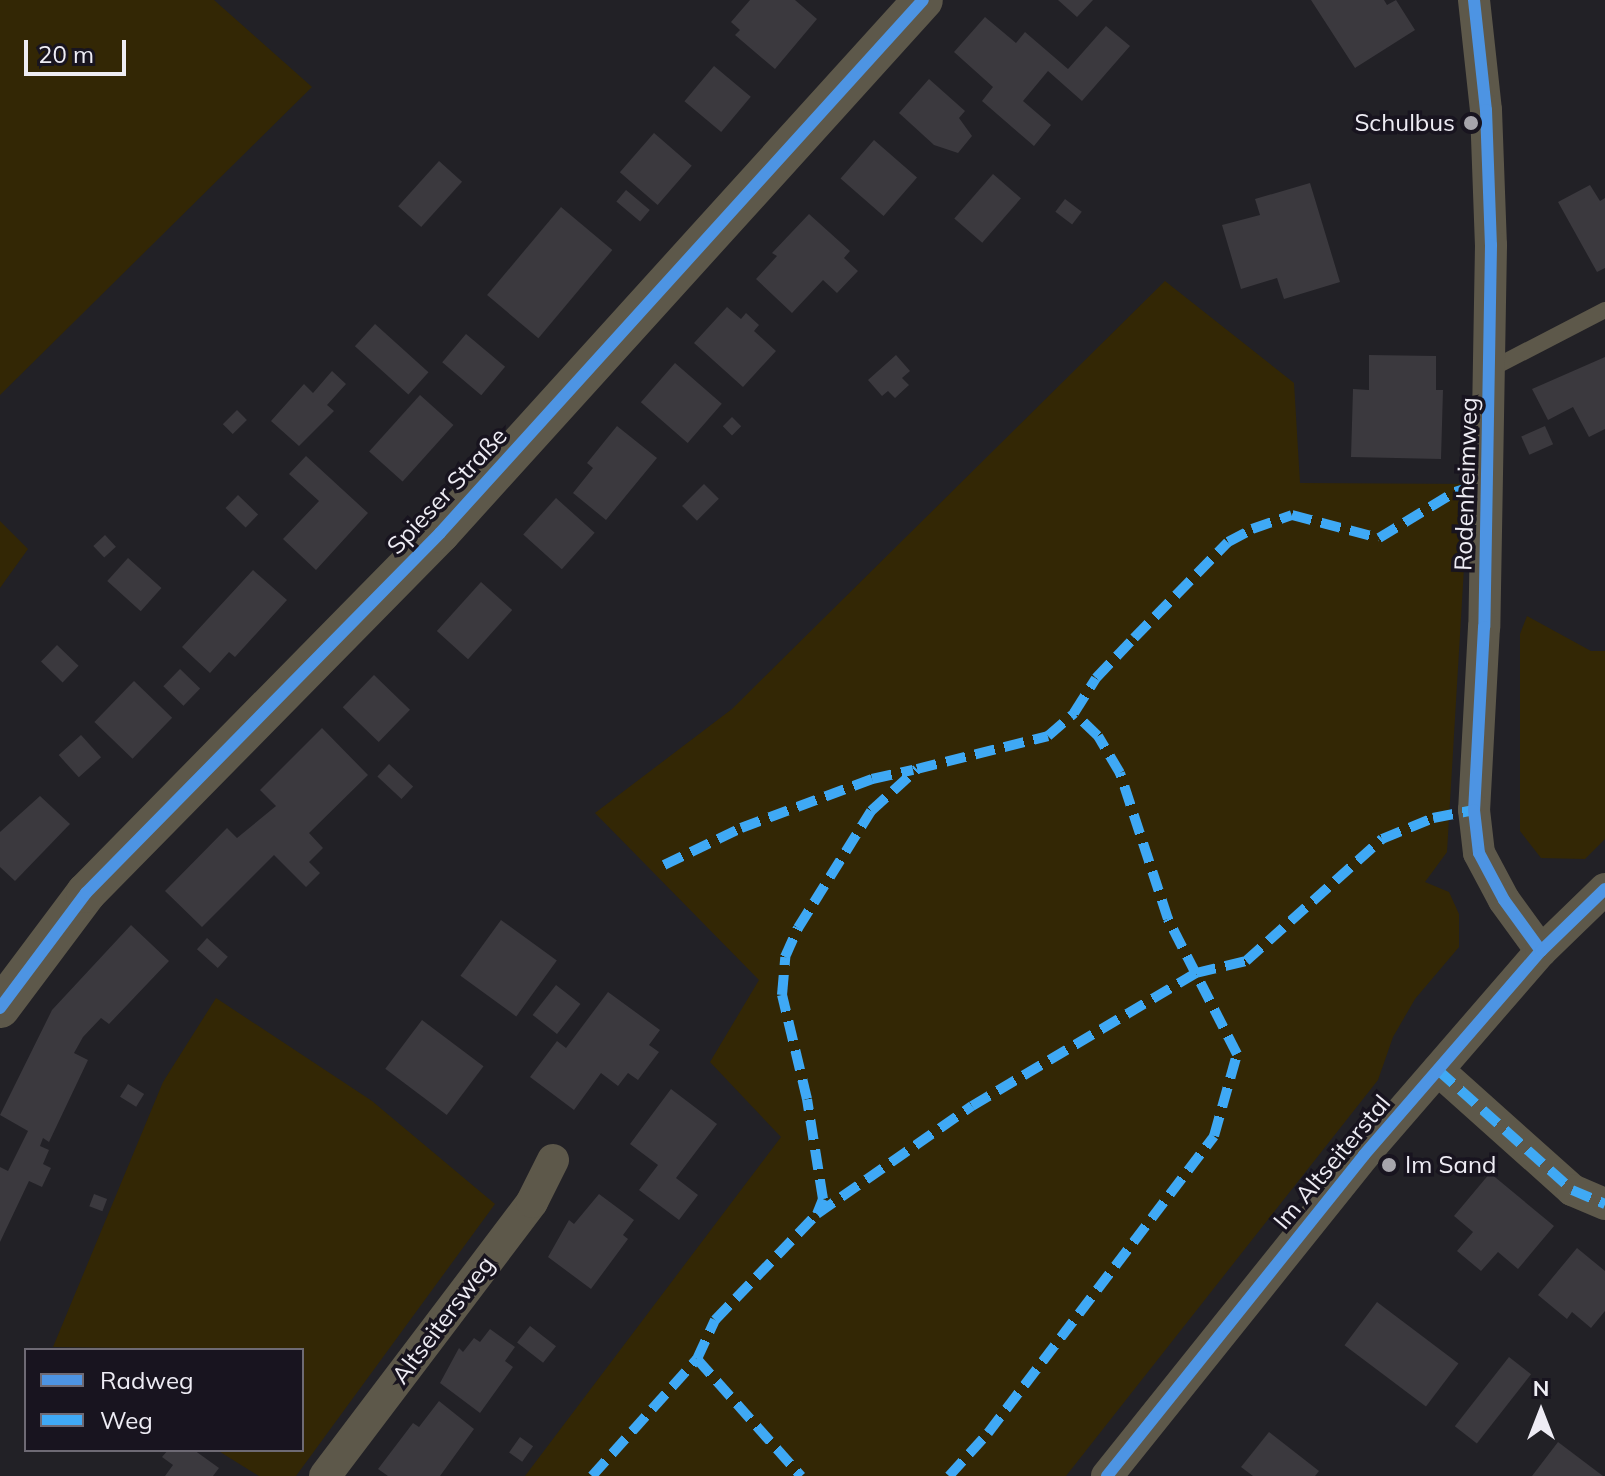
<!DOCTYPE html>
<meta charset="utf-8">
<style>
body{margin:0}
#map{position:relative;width:1605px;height:1476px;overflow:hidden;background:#222126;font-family:Mulish,sans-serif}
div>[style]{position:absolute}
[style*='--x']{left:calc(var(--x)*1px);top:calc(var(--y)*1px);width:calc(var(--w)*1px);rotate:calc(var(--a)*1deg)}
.green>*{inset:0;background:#332705}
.building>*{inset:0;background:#3b393e;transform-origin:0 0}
.service>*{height:16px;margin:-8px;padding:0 8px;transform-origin:8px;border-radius:8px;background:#5d584a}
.minor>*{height:32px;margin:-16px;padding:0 16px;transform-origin:16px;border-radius:16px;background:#5d584a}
.tertiary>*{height:40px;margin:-20px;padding:0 20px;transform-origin:20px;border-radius:20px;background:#5d584a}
.quiet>*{height:10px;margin-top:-5px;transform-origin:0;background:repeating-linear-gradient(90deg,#3fa9f5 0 20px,transparent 0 30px)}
.cycleway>*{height:12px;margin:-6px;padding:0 6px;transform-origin:6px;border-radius:6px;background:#4d94e3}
.dots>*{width:22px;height:22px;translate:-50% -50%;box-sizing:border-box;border:4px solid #18141f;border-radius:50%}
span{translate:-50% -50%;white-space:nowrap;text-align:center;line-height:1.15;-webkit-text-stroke:7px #18141f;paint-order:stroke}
.poi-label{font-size:24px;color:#eeecf4}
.right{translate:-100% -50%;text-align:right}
.left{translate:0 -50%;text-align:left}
.street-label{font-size:24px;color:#eeecf4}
.legend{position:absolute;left:24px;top:1348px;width:280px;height:104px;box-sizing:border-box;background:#18141f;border:2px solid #6e6a74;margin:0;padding:10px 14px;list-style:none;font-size:24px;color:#eeecf4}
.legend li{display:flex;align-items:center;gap:16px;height:40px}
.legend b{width:40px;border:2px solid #6e6a74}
.north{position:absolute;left:1501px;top:1372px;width:80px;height:80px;-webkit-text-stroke:6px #18141f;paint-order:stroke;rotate:0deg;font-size:22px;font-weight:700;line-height:32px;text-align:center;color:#eeecf4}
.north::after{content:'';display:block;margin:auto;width:28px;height:36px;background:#eeecf4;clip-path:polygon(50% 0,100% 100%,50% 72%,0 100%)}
.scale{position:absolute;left:24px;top:40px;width:102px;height:36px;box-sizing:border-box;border:4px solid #eeecf4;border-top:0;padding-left:10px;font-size:24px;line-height:28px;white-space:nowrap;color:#eeecf4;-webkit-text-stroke:6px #18141f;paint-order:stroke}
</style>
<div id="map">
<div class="green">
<div style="clip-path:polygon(0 0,214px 0,312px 87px,0 395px)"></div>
<div style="clip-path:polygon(1165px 281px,1294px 383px,1300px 483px,1469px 484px,1447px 852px,1425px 882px,1449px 892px,1459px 914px,1459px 947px,1415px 999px,1393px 1037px,1378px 1080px,1066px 1476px,525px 1476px,781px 1137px,710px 1062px,759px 980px,595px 813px,732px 709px)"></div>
<div style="clip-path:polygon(0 521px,28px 549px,0 588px)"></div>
<div style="clip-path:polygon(1527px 616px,1591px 651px,1605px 651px,1605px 839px,1585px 859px,1541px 858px,1520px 831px,1520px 634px)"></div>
<div style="clip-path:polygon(216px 998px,372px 1101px,495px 1204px,296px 1476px,259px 1476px,217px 1450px,302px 1450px,302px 1350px,53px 1347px,163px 1082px)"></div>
</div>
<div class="building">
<div style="clip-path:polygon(750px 0,795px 0,817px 19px,775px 69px,735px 35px,740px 30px,731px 22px)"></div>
<div style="clip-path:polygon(1058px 0,1093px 0,1077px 17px)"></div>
<div style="clip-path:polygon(1311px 0,1384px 0,1387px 5px,1396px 0,1415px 30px,1355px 68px)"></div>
<div style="clip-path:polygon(985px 17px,1016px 43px,1025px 32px,1068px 69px,1106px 26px,1130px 46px,1082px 101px,1048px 71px,1023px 101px,1051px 125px,1034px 146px,982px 101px,993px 87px,954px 52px)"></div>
<div style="left:714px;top:66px;width:48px;height:46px;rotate:40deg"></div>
<div style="clip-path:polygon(929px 79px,965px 111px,959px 118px,972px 136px,958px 153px,934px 145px,899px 113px)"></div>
<div style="left:654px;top:133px;width:50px;height:52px;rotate:41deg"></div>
<div style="left:874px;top:140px;width:57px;height:51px;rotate:41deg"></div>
<div style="left:439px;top:161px;width:31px;height:61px;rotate:42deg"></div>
<div style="left:993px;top:174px;width:37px;height:59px;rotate:41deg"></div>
<div style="clip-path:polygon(1310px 183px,1340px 282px,1284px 299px,1277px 278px,1241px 289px,1222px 225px,1260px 215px,1255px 199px)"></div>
<div style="clip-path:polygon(1590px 185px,1600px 201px,1605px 198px,1605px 268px,1597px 272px,1558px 202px)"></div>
<div style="left:626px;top:190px;width:31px;height:15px;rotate:40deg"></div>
<div style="left:1065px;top:199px;width:21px;height:16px;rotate:37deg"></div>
<div style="left:561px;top:207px;width:67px;height:115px;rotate:40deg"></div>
<div style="clip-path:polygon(809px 214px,850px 251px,844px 258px,858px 271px,837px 293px,823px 280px,792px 313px,756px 279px,777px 256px,772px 253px)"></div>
<div style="clip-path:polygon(727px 307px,741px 319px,746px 313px,759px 325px,754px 331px,776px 351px,743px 387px,694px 343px)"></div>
<div style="left:375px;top:324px;width:72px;height:30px;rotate:42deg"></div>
<div style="left:466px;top:334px;width:51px;height:37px;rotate:40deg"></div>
<div style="clip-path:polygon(896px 355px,910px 371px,902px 378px,909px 385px,895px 398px,888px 391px,882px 396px,868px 380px)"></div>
<div style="clip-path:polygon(1369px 355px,1436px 356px,1436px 390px,1443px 390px,1441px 459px,1351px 457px,1353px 389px,1369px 390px)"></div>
<div style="clip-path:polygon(1605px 357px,1605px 429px,1589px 437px,1573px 407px,1548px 420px,1532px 389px)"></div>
<div style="left:675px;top:363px;width:62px;height:52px;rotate:41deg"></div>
<div style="clip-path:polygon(332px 371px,346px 384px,327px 405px,334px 411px,299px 446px,271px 421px,304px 384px,313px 393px)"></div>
<div style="left:420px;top:395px;width:45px;height:76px;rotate:42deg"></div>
<div style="left:237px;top:410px;width:14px;height:20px;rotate:45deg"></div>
<div style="left:732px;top:417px;width:13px;height:13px;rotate:45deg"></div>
<div style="clip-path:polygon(617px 426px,657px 458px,606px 520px,573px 493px,593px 468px,587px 463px)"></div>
<div style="left:1545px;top:426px;width:20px;height:26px;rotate:66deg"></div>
<div style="clip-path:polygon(306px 456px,368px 513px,316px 570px,283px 539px,319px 501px,289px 474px)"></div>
<div style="left:704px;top:484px;width:21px;height:31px;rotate:45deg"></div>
<div style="left:238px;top:495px;width:28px;height:18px;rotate:44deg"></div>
<div style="left:556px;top:498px;width:52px;height:49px;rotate:42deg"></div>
<div style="left:105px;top:535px;width:16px;height:16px;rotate:47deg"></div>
<div style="left:128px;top:558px;width:45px;height:31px;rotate:42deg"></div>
<div style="clip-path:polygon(253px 570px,287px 600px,235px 657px,229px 652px,210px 673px,182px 647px)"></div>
<div style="left:481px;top:582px;width:42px;height:66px;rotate:42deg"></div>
<div style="left:57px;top:645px;width:30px;height:23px;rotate:44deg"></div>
<div style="left:180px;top:669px;width:28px;height:24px;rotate:44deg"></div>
<div style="left:374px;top:675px;width:50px;height:45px;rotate:44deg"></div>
<div style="left:134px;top:681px;width:53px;height:57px;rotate:44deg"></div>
<div style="clip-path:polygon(322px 728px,368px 775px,309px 833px,323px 848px,309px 862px,320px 873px,306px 887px,274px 855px,202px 927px,165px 891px,227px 828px,237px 838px,276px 806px,260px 790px)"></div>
<div style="left:81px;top:735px;width:30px;height:30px;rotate:48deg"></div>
<div style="left:389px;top:764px;width:33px;height:17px;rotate:43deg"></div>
<div style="clip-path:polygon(40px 796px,70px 824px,15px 881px,0 867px,0 832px)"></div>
<div style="left:501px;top:920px;width:69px;height:69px;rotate:36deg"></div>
<div style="clip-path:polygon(131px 925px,169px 961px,109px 1024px,101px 1018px,83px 1037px,74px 1053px,88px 1060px,49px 1142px,43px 1138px,40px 1146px,49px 1150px,43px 1164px,51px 1168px,42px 1187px,29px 1181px,0 1242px,0 1167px,8px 1171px,28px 1131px,0 1115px,52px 1010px)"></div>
<div style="left:207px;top:938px;width:28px;height:15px;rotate:42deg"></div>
<div style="left:556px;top:985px;width:31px;height:38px;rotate:38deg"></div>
<div style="clip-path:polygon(608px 992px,660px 1030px,649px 1045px,659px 1052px,638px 1080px,628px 1073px,618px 1086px,601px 1073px,574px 1110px,530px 1077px,557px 1041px,566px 1048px)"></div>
<div style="left:422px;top:1020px;width:77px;height:61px;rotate:37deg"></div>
<div style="left:128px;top:1084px;width:19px;height:15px;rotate:32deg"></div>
<div style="clip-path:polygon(671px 1089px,717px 1124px,676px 1178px,698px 1195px,679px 1220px,639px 1190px,658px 1165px,630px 1144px)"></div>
<div style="clip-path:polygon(1490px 1173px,1554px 1226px,1518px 1269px,1498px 1252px,1481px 1271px,1457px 1251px,1473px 1232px,1454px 1216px)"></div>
<div style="left:94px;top:1194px;width:14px;height:13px;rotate:21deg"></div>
<div style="clip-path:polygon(599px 1194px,634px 1220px,623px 1235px,628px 1239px,591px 1289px,548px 1257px,569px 1220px,574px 1224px)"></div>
<div style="clip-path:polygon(1577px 1248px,1605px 1271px,1605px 1311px,1591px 1328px,1572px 1312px,1567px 1319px,1538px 1295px)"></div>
<div style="left:1377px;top:1302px;width:102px;height:54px;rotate:37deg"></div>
<div style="left:530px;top:1326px;width:33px;height:21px;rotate:38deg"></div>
<div style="clip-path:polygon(490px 1329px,515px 1347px,505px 1361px,513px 1367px,480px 1413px,440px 1383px,459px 1348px,463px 1352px,474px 1338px,480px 1342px)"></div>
<div style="left:1509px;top:1357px;width:28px;height:88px;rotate:38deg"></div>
<div style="clip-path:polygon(439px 1401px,474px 1429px,440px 1476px,388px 1476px,378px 1469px,413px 1423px,419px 1427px)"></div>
<div style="clip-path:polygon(1269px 1432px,1319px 1471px,1315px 1476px,1253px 1476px,1241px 1467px)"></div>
<div style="left:520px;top:1437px;width:16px;height:19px;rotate:35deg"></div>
<div style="clip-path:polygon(1558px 1442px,1603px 1476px,1532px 1476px)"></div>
<div style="clip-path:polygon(168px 1450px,194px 1450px,219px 1468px,213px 1476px,165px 1476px,173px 1465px,162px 1457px)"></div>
</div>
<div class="service">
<div style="--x:1491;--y:369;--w:128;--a:-27.4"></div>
</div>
<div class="minor">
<div style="--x:1474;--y:0;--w:111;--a:83.8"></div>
<div style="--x:1486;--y:110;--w:135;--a:87.9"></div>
<div style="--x:1491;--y:245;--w:382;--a:91"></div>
<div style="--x:1484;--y:627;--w:183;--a:93.1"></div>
<div style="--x:1474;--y:810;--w:43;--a:83.4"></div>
<div style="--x:1479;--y:853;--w:53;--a:62"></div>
<div style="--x:1504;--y:900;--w:63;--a:54"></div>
<div style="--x:1438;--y:1070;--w:180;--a:41.8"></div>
<div style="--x:1572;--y:1190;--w:36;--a:23"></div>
<div style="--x:325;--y:1476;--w:343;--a:-52.9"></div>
<div style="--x:532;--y:1202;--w:47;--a:-63.4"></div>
<div style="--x:1107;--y:1476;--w:411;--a:-51.3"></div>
<div style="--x:1364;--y:1155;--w:270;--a:-49.1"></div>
<div style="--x:1541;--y:951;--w:89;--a:-44.1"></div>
</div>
<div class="tertiary">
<div style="--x:0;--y:1008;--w:144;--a:-53.2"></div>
<div style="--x:86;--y:893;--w:505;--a:-45.48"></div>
<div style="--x:440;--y:533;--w:719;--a:-47.82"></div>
</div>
<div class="quiet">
<div style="--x:664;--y:865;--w:85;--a:-25.7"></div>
<div style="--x:741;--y:828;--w:140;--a:-20.5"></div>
<div style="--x:872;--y:779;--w:42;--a:-12.4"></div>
<div style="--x:1438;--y:1070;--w:180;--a:41.8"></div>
<div style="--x:1572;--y:1190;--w:36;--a:23"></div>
<div style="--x:817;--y:1214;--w:16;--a:-68"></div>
<div style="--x:823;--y:1199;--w:101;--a:-99.1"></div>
<div style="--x:807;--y:1099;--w:107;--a:-103.5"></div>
<div style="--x:782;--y:995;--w:38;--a:-85"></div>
<div style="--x:785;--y:957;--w:32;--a:-66"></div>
<div style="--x:798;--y:928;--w:138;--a:-58"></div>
<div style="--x:871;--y:811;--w:62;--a:-42.4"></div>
<div style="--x:917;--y:769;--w:135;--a:-14.1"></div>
<div style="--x:1048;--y:736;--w:35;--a:-41"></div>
<div style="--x:1074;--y:713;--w:41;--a:-57.8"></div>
<div style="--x:1096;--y:678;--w:55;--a:-46.5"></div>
<div style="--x:1134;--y:638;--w:134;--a:-45.6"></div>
<div style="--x:1228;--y:542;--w:27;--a:-28"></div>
<div style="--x:1252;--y:529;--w:42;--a:-19.3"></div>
<div style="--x:1292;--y:515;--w:90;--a:14.8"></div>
<div style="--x:1379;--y:538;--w:89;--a:-31.2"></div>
<div style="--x:1455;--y:492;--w:35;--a:-18"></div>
<div style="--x:697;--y:1359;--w:157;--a:48.4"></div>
<div style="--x:592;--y:1476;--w:157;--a:-48.1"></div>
<div style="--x:697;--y:1359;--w:43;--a:-65.2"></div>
<div style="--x:715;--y:1320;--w:147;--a:-46.1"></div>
<div style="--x:817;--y:1214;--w:189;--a:-34.9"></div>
<div style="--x:972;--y:1106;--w:261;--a:-30.7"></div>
<div style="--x:1196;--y:973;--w:51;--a:-13.5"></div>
<div style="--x:1246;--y:961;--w:183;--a:-41.9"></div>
<div style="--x:1382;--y:839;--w:55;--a:-22.4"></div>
<div style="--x:1433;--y:818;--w:42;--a:-11"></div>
<div style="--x:949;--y:1476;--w:58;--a:-47.8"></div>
<div style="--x:988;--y:1433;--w:373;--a:-52.7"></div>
<div style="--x:1214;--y:1136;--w:85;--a:-74.3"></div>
<div style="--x:1237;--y:1054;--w:152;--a:-117.1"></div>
<div style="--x:1168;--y:919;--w:154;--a:-108.2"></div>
<div style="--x:1120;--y:773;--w:43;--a:-120.7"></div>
<div style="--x:1098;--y:736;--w:33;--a:-136"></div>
</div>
<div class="cycleway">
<div style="--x:1474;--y:0;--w:111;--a:83.8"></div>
<div style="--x:1486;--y:110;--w:135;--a:87.9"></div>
<div style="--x:1491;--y:245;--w:382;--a:91"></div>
<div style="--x:1484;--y:627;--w:183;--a:93.1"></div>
<div style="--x:1474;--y:810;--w:43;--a:83.4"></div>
<div style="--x:1479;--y:853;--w:53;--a:62"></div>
<div style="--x:1504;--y:900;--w:63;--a:54"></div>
<div style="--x:0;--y:1008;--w:144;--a:-53.2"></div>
<div style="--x:86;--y:893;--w:505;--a:-45.48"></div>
<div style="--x:440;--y:533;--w:719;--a:-47.82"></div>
<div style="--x:1107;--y:1476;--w:411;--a:-51.3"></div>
<div style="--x:1364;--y:1155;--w:270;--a:-49.1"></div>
<div style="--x:1541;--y:951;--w:89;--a:-44.1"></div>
</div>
<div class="dots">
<div style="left:1471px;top:123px;background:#a7a5ac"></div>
<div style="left:1389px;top:1165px;background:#a7a5ac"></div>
</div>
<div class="poi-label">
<span class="right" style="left:1455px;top:123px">Schulbus</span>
<span class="left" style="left:1405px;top:1165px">Im Sand</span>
</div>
<div class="street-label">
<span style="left:1466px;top:484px;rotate:-88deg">Rodenheimweg</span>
<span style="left:447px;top:491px;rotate:-47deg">Spieser Straße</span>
<span style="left:1332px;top:1162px;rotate:-50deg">Im Altseiterstal</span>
<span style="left:443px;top:1320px;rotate:-53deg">Altseitersweg</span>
</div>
<ul class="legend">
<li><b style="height:10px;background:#4d94e3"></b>Radweg</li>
<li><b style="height:10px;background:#3fa9f5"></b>Weg</li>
</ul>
<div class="north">N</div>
<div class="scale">20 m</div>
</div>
